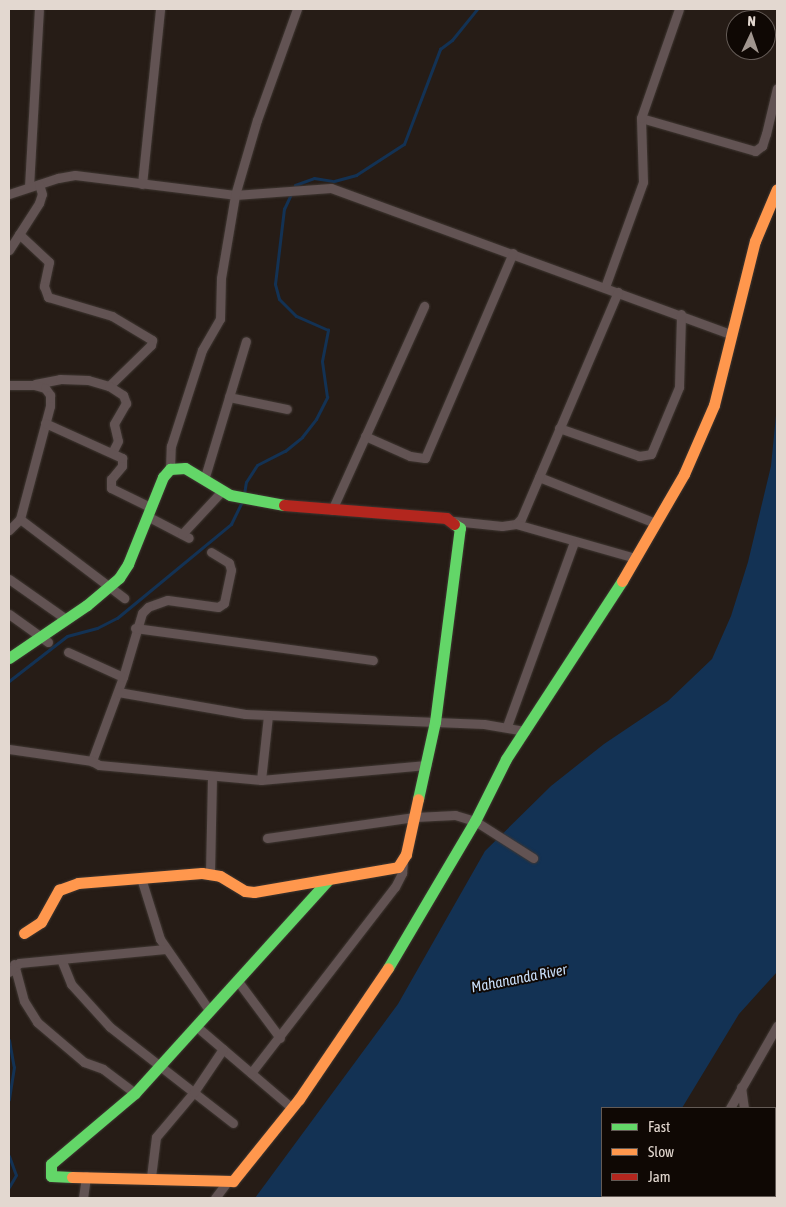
<!DOCTYPE html>
<style>
body{margin:0}
#map{position:relative;width:786px;height:1207px;overflow:hidden;background:#261c16;font-family:"Asap Condensed",sans-serif}
div>[style]{position:absolute}
[style*='--x']{left:calc(var(--x)*1px);top:calc(var(--y)*1px);width:calc(var(--w)*1px);rotate:calc(var(--a)*1deg)}
.water>*{inset:0;background:#133254}
.stream>*{height:3px;margin:-1.5px;padding:0 1.5px;transform-origin:1.5px;border-radius:1.5px;background:#133254}
.roads{filter:drop-shadow(0 0 1px #3f3732) drop-shadow(0 0 1px #3f3732)}
.street>*{height:9px;margin:-4.5px;padding:0 4.5px;transform-origin:4.5px;border-radius:4.5px;background:#625353}
.fast>*{height:11px;margin:-5.5px;padding:0 5.5px;transform-origin:5.5px;border-radius:5.5px;background:#63d668}
.slow>*{height:11px;margin:-5.5px;padding:0 5.5px;transform-origin:5.5px;border-radius:5.5px;background:#ff974d}
.jam>*{height:11px;margin:-5.5px;padding:0 5.5px;transform-origin:5.5px;border-radius:5.5px;background:#b3261e}
span{translate:-50% -50%;white-space:nowrap;text-align:center;line-height:1.15;-webkit-text-stroke:4px #0f0804;paint-order:stroke}
.water-label{font-size:15px;color:#c7ddf8;font-style:italic}
.frame{position:absolute;inset:0;border:10px solid #e3d8d0;pointer-events:none}
.legend{position:absolute;left:601px;top:1107px;width:175px;height:90px;box-sizing:border-box;background:#0f0804;border:1px solid #645b56;margin:0;padding:6px 9px;list-style:none;font-size:15px;color:#e3d8d0}
.legend li{display:flex;align-items:center;gap:10px;height:25px}
.legend b{width:25px;border:1px solid #645b56}
.north{position:absolute;left:726px;top:10px;width:50px;height:50px;box-sizing:border-box;background:#0f0804;border:1px solid #645b56;border-radius:50%;rotate:3deg;font-size:14px;font-weight:700;line-height:20px;text-align:center;color:#e3d8d0}
.north::after{content:'';display:block;margin:auto;width:18px;height:22px;background:#a1968f;clip-path:polygon(50% 0,100% 100%,50% 72%,0 100%)}
</style>
<div id="map">
<div class="water">
<div style="clip-path:polygon(777px 405px,777px 972px,739px 1014px,682px 1108px,602px 1108px,602px 1196px,643px 1196px,641px 1198px,255px 1198px,398px 1004px,485px 851px,551px 786px,604px 744px,668px 701px,712px 659px,731px 616px,748px 562px,771px 466px)"></div>
</div>
<div class="stream">
<div style="--x:244;--y:494;--w:12;--a:-81"></div>
<div style="--x:246;--y:482;--w:20;--a:-57"></div>
<div style="--x:257;--y:465;--w:31;--a:-27"></div>
<div style="--x:285;--y:451;--w:22;--a:-39"></div>
<div style="--x:302;--y:437;--w:23;--a:-52"></div>
<div style="--x:316;--y:419;--w:25;--a:-63"></div>
<div style="--x:327;--y:397;--w:36;--a:-98"></div>
<div style="--x:322;--y:361;--w:32;--a:-79"></div>
<div style="--x:328;--y:330;--w:35;--a:-156"></div>
<div style="--x:296;--y:316;--w:24;--a:-135"></div>
<div style="--x:279;--y:299;--w:16;--a:-105"></div>
<div style="--x:275;--y:284;--w:76;--a:-83.2"></div>
<div style="--x:284;--y:209;--w:26;--a:-65"></div>
<div style="--x:295;--y:185;--w:20;--a:-20"></div>
<div style="--x:314;--y:178;--w:20;--a:9"></div>
<div style="--x:334;--y:181;--w:23;--a:-15"></div>
<div style="--x:356;--y:175;--w:57;--a:-32.9"></div>
<div style="--x:404;--y:144;--w:102;--a:-69.2"></div>
<div style="--x:440;--y:49;--w:15;--a:-37"></div>
<div style="--x:452;--y:40;--w:40;--a:-51"></div>
<div style="--x:9;--y:681;--w:73;--a:-37.8"></div>
<div style="--x:67;--y:636;--w:31;--a:-15"></div>
<div style="--x:97;--y:628;--w:22;--a:-27"></div>
<div style="--x:117;--y:618;--w:148;--a:-39.5"></div>
<div style="--x:231;--y:524;--w:25;--a:-64"></div>
<div style="--x:9;--y:1040;--w:27;--a:80"></div>
<div style="--x:14;--y:1067;--w:33;--a:99"></div>
<div style="--x:9;--y:1156;--w:20;--a:70"></div>
<div style="--x:16;--y:1175;--w:14;--a:120"></div>
</div>
<div class="roads">
<div class="street">
<div style="--x:641;--y:118;--w:119;--a:16.1"></div>
<div style="--x:755;--y:151;--w:9;--a:-36"></div>
<div style="--x:762;--y:146;--w:13;--a:-72"></div>
<div style="--x:766;--y:134;--w:47;--a:-76.6"></div>
<div style="--x:142;--y:184;--w:176;--a:-84.1"></div>
<div style="--x:29;--y:187;--w:177;--a:-86.8"></div>
<div style="--x:9;--y:194;--w:52;--a:-18.1"></div>
<div style="--x:58;--y:178;--w:17;--a:-10"></div>
<div style="--x:75;--y:175;--w:161;--a:7.1"></div>
<div style="--x:235;--y:195;--w:96;--a:-4.2"></div>
<div style="--x:331;--y:188;--w:425;--a:20.1"></div>
<div style="--x:19;--y:234;--w:41;--a:43"></div>
<div style="--x:49;--y:262;--w:25;--a:102"></div>
<div style="--x:44;--y:286;--w:12;--a:70"></div>
<div style="--x:48;--y:297;--w:67;--a:16.5"></div>
<div style="--x:112;--y:316;--w:47;--a:31"></div>
<div style="--x:152;--y:340;--w:5;--a:101"></div>
<div style="--x:151;--y:345;--w:59;--a:135.7"></div>
<div style="--x:9;--y:250;--w:56;--a:-57.4"></div>
<div style="--x:39;--y:203;--w:9;--a:-72"></div>
<div style="--x:42;--y:194;--w:10;--a:-107"></div>
<div style="--x:605;--y:287;--w:112;--a:-70.1"></div>
<div style="--x:643;--y:182;--w:64;--a:-91.8"></div>
<div style="--x:641;--y:118;--w:115;--a:-70.8"></div>
<div style="--x:35;--y:384;--w:25;--a:-11"></div>
<div style="--x:60;--y:379;--w:28;--a:2"></div>
<div style="--x:88;--y:380;--w:22;--a:16"></div>
<div style="--x:109;--y:386;--w:17;--a:33"></div>
<div style="--x:123;--y:395;--w:9;--a:69"></div>
<div style="--x:126;--y:403;--w:24;--a:120"></div>
<div style="--x:114;--y:424;--w:17;--a:77"></div>
<div style="--x:118;--y:441;--w:13;--a:117"></div>
<div style="--x:9;--y:385;--w:25;--a:0"></div>
<div style="--x:34;--y:385;--w:11;--a:15"></div>
<div style="--x:45;--y:388;--w:9;--a:54"></div>
<div style="--x:50;--y:395;--w:11;--a:90"></div>
<div style="--x:50;--y:406;--w:117;--a:104.9"></div>
<div style="--x:20;--y:519;--w:16;--a:135"></div>
<div style="--x:229;--y:397;--w:59;--a:11.7"></div>
<div style="--x:45;--y:423;--w:85;--a:24.4"></div>
<div style="--x:122;--y:458;--w:8;--a:90"></div>
<div style="--x:122;--y:466;--w:17;--a:130"></div>
<div style="--x:111;--y:479;--w:9;--a:90"></div>
<div style="--x:111;--y:488;--w:43;--a:26"></div>
<div style="--x:559;--y:428;--w:85;--a:19.3"></div>
<div style="--x:639;--y:456;--w:12;--a:-9"></div>
<div style="--x:651;--y:454;--w:73;--a:-67.3"></div>
<div style="--x:679;--y:387;--w:73;--a:-88.4"></div>
<div style="--x:365;--y:436;--w:49;--a:24"></div>
<div style="--x:410;--y:456;--w:15;--a:8"></div>
<div style="--x:425;--y:458;--w:223;--a:-66.8"></div>
<div style="--x:170;--y:469;--w:23;--a:-88"></div>
<div style="--x:171;--y:446;--w:101;--a:-72.1"></div>
<div style="--x:202;--y:350;--w:36;--a:-60"></div>
<div style="--x:220;--y:319;--w:41;--a:-88.6"></div>
<div style="--x:221;--y:278;--w:84;--a:-80.4"></div>
<div style="--x:235;--y:195;--w:78;--a:-73.7"></div>
<div style="--x:257;--y:120;--w:118;--a:-70.2"></div>
<div style="--x:539;--y:477;--w:125;--a:21.6"></div>
<div style="--x:204;--y:480;--w:145;--a:-73.2"></div>
<div style="--x:332;--y:510;--w:224;--a:-65.7"></div>
<div style="--x:147;--y:516;--w:47;--a:27.6"></div>
<div style="--x:20;--y:519;--w:131;--a:37.2"></div>
<div style="--x:454;--y:521;--w:48;--a:5.9"></div>
<div style="--x:502;--y:526;--w:14;--a:-8"></div>
<div style="--x:516;--y:524;--w:7;--a:-45"></div>
<div style="--x:521;--y:519;--w:247;--a:-66.9"></div>
<div style="--x:516;--y:524;--w:124;--a:15.9"></div>
<div style="--x:182;--y:534;--w:59;--a:-47.1"></div>
<div style="--x:211;--y:552;--w:21;--a:31"></div>
<div style="--x:229;--y:563;--w:7;--a:74"></div>
<div style="--x:231;--y:570;--w:34;--a:102"></div>
<div style="--x:224;--y:603;--w:7;--a:146"></div>
<div style="--x:218;--y:607;--w:51;--a:-172.2"></div>
<div style="--x:167;--y:600;--w:20;--a:160"></div>
<div style="--x:148;--y:607;--w:8;--a:135"></div>
<div style="--x:142;--y:613;--w:67;--a:106.5"></div>
<div style="--x:123;--y:677;--w:90;--a:110.3"></div>
<div style="--x:92;--y:761;--w:8;--a:30"></div>
<div style="--x:99;--y:765;--w:163;--a:5.3"></div>
<div style="--x:261;--y:780;--w:166;--a:-5.2"></div>
<div style="--x:9;--y:579;--w:70;--a:35.1"></div>
<div style="--x:9;--y:614;--w:48;--a:35.7"></div>
<div style="--x:135;--y:628;--w:240;--a:7.7"></div>
<div style="--x:68;--y:652;--w:60;--a:24.4"></div>
<div style="--x:118;--y:692;--w:129;--a:9.8"></div>
<div style="--x:245;--y:714;--w:239;--a:2.4"></div>
<div style="--x:484;--y:724;--w:42;--a:9.7"></div>
<div style="--x:507;--y:726;--w:196;--a:-70"></div>
<div style="--x:9;--y:749;--w:84;--a:8.2"></div>
<div style="--x:261;--y:780;--w:64;--a:-83.8"></div>
<div style="--x:267;--y:838;--w:149;--a:-8.1"></div>
<div style="--x:415;--y:817;--w:40;--a:-2.9"></div>
<div style="--x:455;--y:815;--w:21;--a:17"></div>
<div style="--x:475;--y:821;--w:69;--a:32.5"></div>
<div style="--x:210;--y:873;--w:97;--a:-88.8"></div>
<div style="--x:141;--y:878;--w:64;--a:72.7"></div>
<div style="--x:160;--y:939;--w:86;--a:55.4"></div>
<div style="--x:61;--y:959;--w:27;--a:68"></div>
<div style="--x:71;--y:984;--w:58;--a:47.8"></div>
<div style="--x:110;--y:1027;--w:156;--a:38"></div>
<div style="--x:14;--y:964;--w:38;--a:75"></div>
<div style="--x:24;--y:1001;--w:25;--a:58"></div>
<div style="--x:37;--y:1022;--w:62;--a:40.4"></div>
<div style="--x:84;--y:1062;--w:20;--a:20"></div>
<div style="--x:103;--y:1069;--w:40;--a:37"></div>
<div style="--x:9;--y:972;--w:13;--a:-42"></div>
<div style="--x:19;--y:963;--w:147;--a:-5.5"></div>
<div style="--x:237;--y:980;--w:72;--a:53.4"></div>
<div style="--x:196;--y:1026;--w:126;--a:40.5"></div>
<div style="--x:251;--y:1073;--w:235;--a:-52.3"></div>
<div style="--x:395;--y:887;--w:16;--a:-63"></div>
<div style="--x:402;--y:873;--w:12;--a:-85"></div>
<div style="--x:741;--y:1087;--w:21;--a:82"></div>
<div style="--x:730;--y:1108;--w:95;--a:-60.2"></div>
<div style="--x:775;--y:1128;--w:2;--a:0"></div>
<div style="--x:151;--y:1177;--w:40;--a:-82.9"></div>
<div style="--x:156;--y:1137;--w:59;--a:-49.8"></div>
<div style="--x:194;--y:1092;--w:52;--a:-56"></div>
<div style="--x:765;--y:1196;--w:9;--a:13"></div>
<div style="--x:83;--y:1198;--w:22;--a:-82"></div>
<div style="--x:215;--y:1198;--w:21;--a:-53"></div>
<div style="--x:685;--y:1198;--w:2;--a:-63"></div>
<div style="--x:724;--y:1198;--w:2;--a:-63"></div>
</div>
<div class="fast">
<div style="--x:9;--y:658;--w:94;--a:-34.2"></div>
<div style="--x:87;--y:605;--w:42;--a:-40.2"></div>
<div style="--x:119;--y:578;--w:17;--a:-57"></div>
<div style="--x:128;--y:564;--w:94;--a:-68.1"></div>
<div style="--x:163;--y:477;--w:11;--a:-49"></div>
<div style="--x:170;--y:469;--w:15;--a:-4"></div>
<div style="--x:185;--y:468;--w:52;--a:31"></div>
<div style="--x:230;--y:495;--w:55;--a:10.5"></div>
<div style="--x:418;--y:799;--w:79;--a:-77.6"></div>
<div style="--x:435;--y:722;--w:196;--a:-82.7"></div>
<div style="--x:460;--y:528;--w:7;--a:-146"></div>
<div style="--x:388;--y:968;--w:171;--a:-59.4"></div>
<div style="--x:475;--y:821;--w:69;--a:-63.4"></div>
<div style="--x:506;--y:759;--w:212;--a:-56.9"></div>
<div style="--x:72;--y:1177;--w:21;--a:-177"></div>
<div style="--x:51;--y:1176;--w:12;--a:-90"></div>
<div style="--x:51;--y:1164;--w:110;--a:-40.2"></div>
<div style="--x:135;--y:1093;--w:287;--a:-47.8"></div>
</div>
<div class="slow">
<div style="--x:622;--y:581;--w:124;--a:-59.9"></div>
<div style="--x:684;--y:474;--w:75;--a:-66.5"></div>
<div style="--x:714;--y:405;--w:169;--a:-76"></div>
<div style="--x:755;--y:241;--w:56;--a:-67.1"></div>
<div style="--x:24;--y:933;--w:20;--a:-33"></div>
<div style="--x:41;--y:922;--w:37;--a:-61"></div>
<div style="--x:59;--y:890;--w:20;--a:-20"></div>
<div style="--x:78;--y:883;--w:124;--a:-4.6"></div>
<div style="--x:202;--y:873;--w:18;--a:9"></div>
<div style="--x:220;--y:876;--w:29;--a:31"></div>
<div style="--x:245;--y:891;--w:9;--a:6"></div>
<div style="--x:254;--y:892;--w:146;--a:-9.8"></div>
<div style="--x:398;--y:867;--w:15;--a:-58"></div>
<div style="--x:406;--y:854;--w:56;--a:-77.7"></div>
<div style="--x:72;--y:1177;--w:161;--a:1.4"></div>
<div style="--x:233;--y:1181;--w:105;--a:-51.2"></div>
<div style="--x:299;--y:1099;--w:158;--a:-55.8"></div>
</div>
<div class="jam">
<div style="--x:284;--y:505;--w:163;--a:4.6"></div>
<div style="--x:446;--y:518;--w:10;--a:37"></div>
</div>
</div>
<div class="water-label">
<span style="left:519px;top:978px;rotate:-11deg">Mahananda River</span>
</div>
<div class="frame"></div>
<ul class="legend">
<li><b style="height:6px;background:#63d668"></b>Fast</li>
<li><b style="height:6px;background:#ff974d"></b>Slow</li>
<li><b style="height:6px;background:#b3261e"></b>Jam</li>
</ul>
<div class="north">N</div>
</div>
